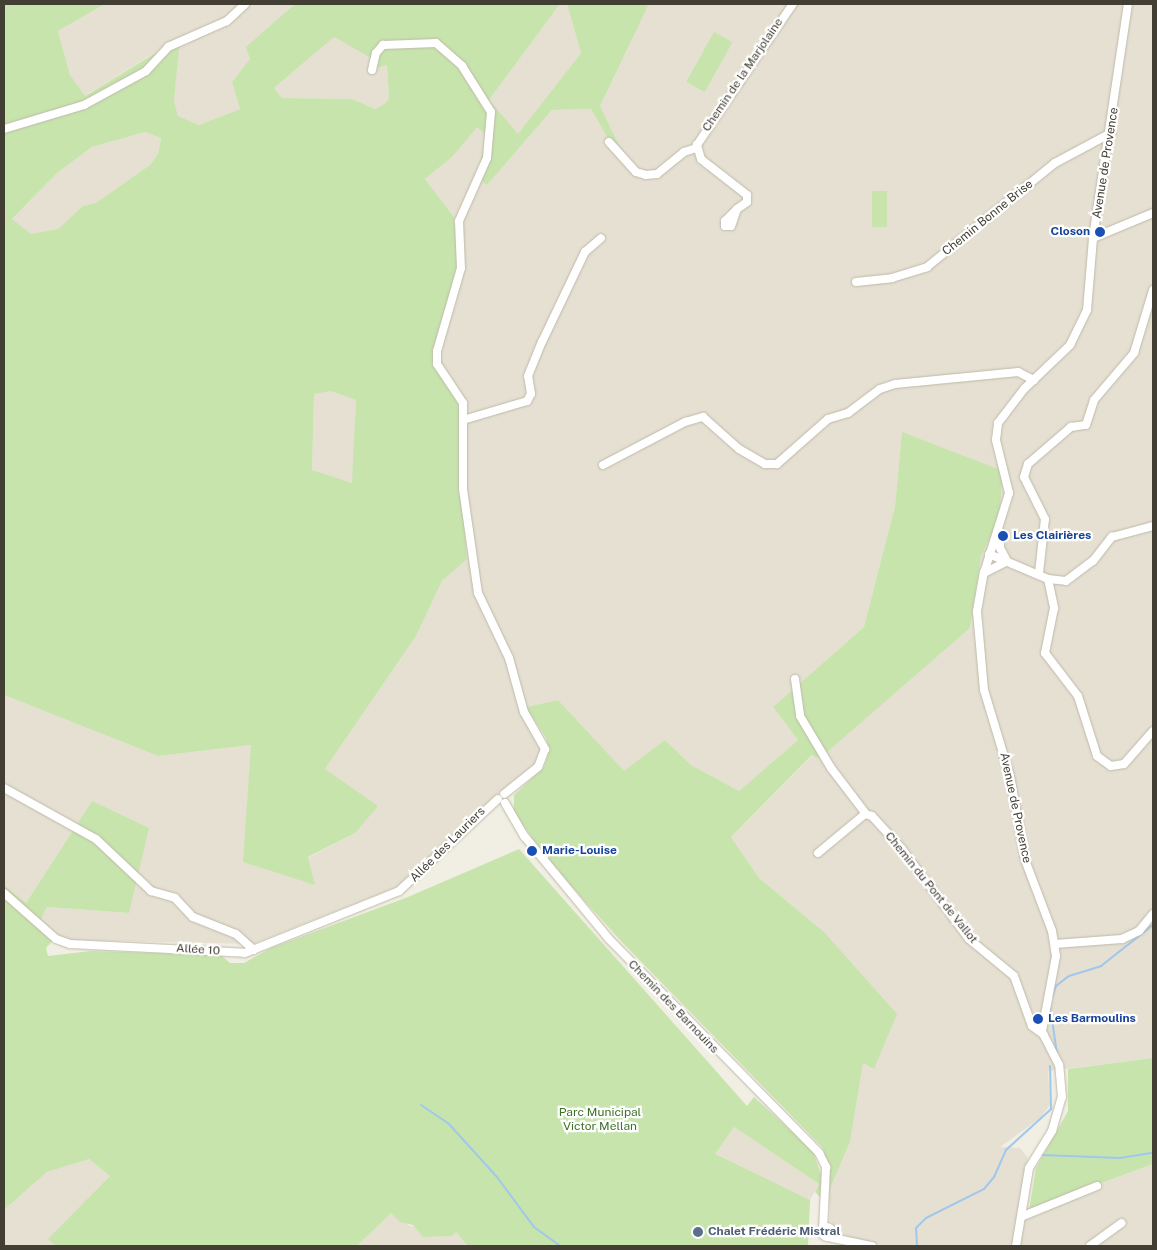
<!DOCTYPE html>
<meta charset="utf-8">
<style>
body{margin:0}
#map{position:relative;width:1157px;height:1250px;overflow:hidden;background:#f1eee3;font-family:"Public Sans",sans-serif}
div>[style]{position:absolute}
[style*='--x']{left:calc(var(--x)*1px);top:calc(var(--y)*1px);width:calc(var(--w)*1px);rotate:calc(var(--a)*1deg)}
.residential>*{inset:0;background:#e5e0d2}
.green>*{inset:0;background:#c7e4ad;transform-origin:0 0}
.stream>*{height:2px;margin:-1px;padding:0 1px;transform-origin:1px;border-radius:1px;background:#a1c7ec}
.roads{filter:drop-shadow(0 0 1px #bfb9a9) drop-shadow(0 0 1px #bfb9a9)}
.minor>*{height:8px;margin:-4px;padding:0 4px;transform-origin:4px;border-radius:4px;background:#fff}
.minor>.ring{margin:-4px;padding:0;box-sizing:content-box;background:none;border:8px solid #fff;border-radius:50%}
.dots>*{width:14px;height:14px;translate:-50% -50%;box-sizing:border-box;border:2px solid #fff;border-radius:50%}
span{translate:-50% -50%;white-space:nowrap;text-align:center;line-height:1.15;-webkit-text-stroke:4.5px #fff;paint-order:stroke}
.street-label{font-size:12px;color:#423e34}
.transit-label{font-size:12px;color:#164399;font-weight:700}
.right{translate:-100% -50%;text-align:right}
.left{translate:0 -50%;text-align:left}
.park-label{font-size:12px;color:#3f712a}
.service-label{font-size:12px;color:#4e5e75;font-weight:700}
.frame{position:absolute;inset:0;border:5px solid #423e34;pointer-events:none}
</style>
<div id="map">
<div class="residential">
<div style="clip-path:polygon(105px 4px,295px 4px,232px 82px,240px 109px,199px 125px,178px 116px,174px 100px,179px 38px,84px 96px,70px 75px,58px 31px)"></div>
<div style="clip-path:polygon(560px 4px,567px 4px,581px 53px,518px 135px,489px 100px)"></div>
<div style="clip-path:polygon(649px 4px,1153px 4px,1153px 1058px,1048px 1071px,1050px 1105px,1040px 1118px,1000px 1147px,1020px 1148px,1028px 1158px,1017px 1215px,1153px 1164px,1153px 1246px,875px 1246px,842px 1236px,830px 1220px,829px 1191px,850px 1142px,863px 1062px,874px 1069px,823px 931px,759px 878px,731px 837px,813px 755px,818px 759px,970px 628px,981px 556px,999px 518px,902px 432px,895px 506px,864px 627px,773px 707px,798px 740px,739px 791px,691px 765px,665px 740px,624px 772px,558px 700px,521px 708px,542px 744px,540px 761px,470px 816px,409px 882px,253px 944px,71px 940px,57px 936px,41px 919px,47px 907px,128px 913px,92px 801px,26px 903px,4px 885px,4px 695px,158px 756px,251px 745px,244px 862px,314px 884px,308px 858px,355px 833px,325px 769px,416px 636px,442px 581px,467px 559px,460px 417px,450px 385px,436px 369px,433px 353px,458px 265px,454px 217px,425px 179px,452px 157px,477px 126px,486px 135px,487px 185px,552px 110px,591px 109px,613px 146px,619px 145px,600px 106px)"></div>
<div style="clip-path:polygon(334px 37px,387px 65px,389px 99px,383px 105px,375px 109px,352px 99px,282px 98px,274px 88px)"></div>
<div style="clip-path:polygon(145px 132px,161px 138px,158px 154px,150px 165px,95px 204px,83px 206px,58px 229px,31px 235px,12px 219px,57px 173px,92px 147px)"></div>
<div style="clip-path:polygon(331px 390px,356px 400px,353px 484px,312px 470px,314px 394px)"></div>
<div style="clip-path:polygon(734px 1127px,819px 1184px,810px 1200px,714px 1155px)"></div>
<div style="clip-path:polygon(89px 1159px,110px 1176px,49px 1239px,56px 1246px,4px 1246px,4px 1210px,47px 1172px)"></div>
<div style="clip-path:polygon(391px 1213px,410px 1226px,456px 1231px,468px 1246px,357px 1246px)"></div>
</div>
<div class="green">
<div style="clip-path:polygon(evenodd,4px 4px,105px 4px,58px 31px,70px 75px,85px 96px,180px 38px,174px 100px,178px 116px,199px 125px,240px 109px,232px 82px,250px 59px,246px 47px,295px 4px,560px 4px,489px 100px,518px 134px,581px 53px,567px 4px,649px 4px,600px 106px,619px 145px,613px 147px,591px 109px,552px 110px,487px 185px,477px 177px,486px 135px,477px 127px,452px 157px,425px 179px,454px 217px,458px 265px,433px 353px,436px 369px,450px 386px,457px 401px,460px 417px,459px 458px,467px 559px,442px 581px,416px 636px,325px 769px,378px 806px,355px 833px,308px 857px,315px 885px,243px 862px,251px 745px,158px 756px,4px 695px,4px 4px,334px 37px,371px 58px,369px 70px,387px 65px,389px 99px,383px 105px,375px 109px,352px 99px,282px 98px,274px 88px,334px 37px,4px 4px,145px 132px,161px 138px,158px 154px,150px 165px,96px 203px,83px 206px,58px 229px,31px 234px,12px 219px,57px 173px,92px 147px,145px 132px,4px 4px,331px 391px,356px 400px,352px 483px,312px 470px,314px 394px,331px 391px)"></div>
<div style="left:714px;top:32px;width:21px;height:57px;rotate:29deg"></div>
<div style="left:872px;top:191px;width:15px;height:36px"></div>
<div style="clip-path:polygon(902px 432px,1003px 471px,999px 518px,981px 556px,970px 628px,819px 759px,812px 755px,731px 837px,759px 878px,823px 931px,897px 1014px,874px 1069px,863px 1063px,850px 1142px,829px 1191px,830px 1168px,822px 1147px,621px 941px,547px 859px,514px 812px,514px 795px,544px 767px,549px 751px,546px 738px,526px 707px,558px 700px,624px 771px,665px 740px,691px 765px,739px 791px,798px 740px,773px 707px,864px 627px,895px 506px)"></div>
<div style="clip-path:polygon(92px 801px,149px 828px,129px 913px,47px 907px,41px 919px,57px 936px,46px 948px,48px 956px,91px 951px,221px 955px,230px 963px,244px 963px,271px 948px,408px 897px,519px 849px,747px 1106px,754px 1097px,813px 1151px,823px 1181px,822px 1199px,815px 1192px,819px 1184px,734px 1127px,715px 1154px,810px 1200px,808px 1246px,468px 1246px,456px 1232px,452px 1236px,423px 1237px,413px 1225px,400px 1222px,391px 1213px,357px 1246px,56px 1246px,48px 1239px,110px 1176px,89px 1159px,47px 1172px,4px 1210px,4px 885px,26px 903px)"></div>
<div style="clip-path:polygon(1153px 1058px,1153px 1164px,1029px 1210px,1036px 1168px,1068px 1111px,1068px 1069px)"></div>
</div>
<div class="stream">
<div style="--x:1052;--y:997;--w:12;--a:-70"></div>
<div style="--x:1056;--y:986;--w:16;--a:-38"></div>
<div style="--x:1069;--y:976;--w:34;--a:-17"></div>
<div style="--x:1101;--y:966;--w:66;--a:-38.3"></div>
<div style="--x:1050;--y:1006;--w:49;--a:81.7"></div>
<div style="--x:421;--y:1105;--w:34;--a:34"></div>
<div style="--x:449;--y:1124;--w:72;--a:47.8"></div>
<div style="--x:497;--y:1177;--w:62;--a:53.5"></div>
<div style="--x:534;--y:1227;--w:32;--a:36"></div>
<div style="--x:1042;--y:1155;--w:78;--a:2.2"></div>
<div style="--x:1120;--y:1158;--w:33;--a:-9"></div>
<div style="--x:917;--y:1246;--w:18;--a:-93"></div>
<div style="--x:916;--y:1228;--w:14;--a:-45"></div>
<div style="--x:926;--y:1218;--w:65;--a:-26.6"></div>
<div style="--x:984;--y:1189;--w:16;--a:-50"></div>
<div style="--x:994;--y:1177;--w:30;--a:-66"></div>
<div style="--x:1006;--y:1150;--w:61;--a:-42.3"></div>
<div style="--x:1051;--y:1109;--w:43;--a:-91.3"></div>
</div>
<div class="roads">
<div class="minor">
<div style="--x:372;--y:70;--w:17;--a:-77"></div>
<div style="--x:376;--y:53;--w:11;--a:-49"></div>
<div style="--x:383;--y:45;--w:53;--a:-2.2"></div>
<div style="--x:436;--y:43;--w:35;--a:41"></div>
<div style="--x:462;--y:66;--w:54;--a:57.8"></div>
<div style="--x:491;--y:112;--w:46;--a:95"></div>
<div style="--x:487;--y:158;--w:69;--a:114"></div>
<div style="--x:459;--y:221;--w:47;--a:87.6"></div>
<div style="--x:461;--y:268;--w:86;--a:106.1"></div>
<div style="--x:437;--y:351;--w:13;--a:90"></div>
<div style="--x:437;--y:364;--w:47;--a:56.3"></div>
<div style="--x:463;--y:403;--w:86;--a:90"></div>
<div style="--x:463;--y:489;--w:105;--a:81.8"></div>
<div style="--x:478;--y:593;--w:72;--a:64.5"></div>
<div style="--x:509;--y:658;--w:56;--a:74.5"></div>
<div style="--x:524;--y:712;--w:43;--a:60.4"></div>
<div style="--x:545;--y:749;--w:19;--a:111"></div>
<div style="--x:538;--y:767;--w:43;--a:141.5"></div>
<div style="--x:4;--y:129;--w:84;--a:-16.7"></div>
<div style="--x:84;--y:105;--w:71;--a:-28.7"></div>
<div style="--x:146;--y:71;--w:33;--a:-47"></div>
<div style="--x:168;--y:47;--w:64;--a:-23.8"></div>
<div style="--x:227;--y:21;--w:25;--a:-43"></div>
<div style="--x:609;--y:142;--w:40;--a:48"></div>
<div style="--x:636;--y:172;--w:10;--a:17"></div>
<div style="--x:646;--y:175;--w:11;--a:-5"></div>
<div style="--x:657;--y:174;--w:35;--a:-39"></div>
<div style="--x:684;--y:152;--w:13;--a:-18"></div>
<div style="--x:737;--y:209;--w:18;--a:109"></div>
<div style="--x:731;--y:226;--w:6;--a:180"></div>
<div style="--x:725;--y:226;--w:5;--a:-90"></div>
<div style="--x:725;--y:221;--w:17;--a:-45"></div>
<div style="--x:737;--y:209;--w:12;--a:-35"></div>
<div style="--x:747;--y:202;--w:7;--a:-90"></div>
<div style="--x:747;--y:195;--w:58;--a:-142"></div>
<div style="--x:701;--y:159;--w:15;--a:-106"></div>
<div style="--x:697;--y:145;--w:171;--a:-55.8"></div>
<div style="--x:1093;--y:238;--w:65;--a:-22.6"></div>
<div style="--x:856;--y:282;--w:36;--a:-6"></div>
<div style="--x:892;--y:278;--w:37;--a:-17"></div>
<div style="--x:927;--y:267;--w:165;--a:-39.1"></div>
<div style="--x:1055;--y:163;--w:64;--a:-28.2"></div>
<div style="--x:463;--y:420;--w:67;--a:-16.5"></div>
<div style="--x:527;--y:401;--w:8;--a:-60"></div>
<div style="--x:531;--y:394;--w:18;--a:-99"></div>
<div style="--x:528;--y:376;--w:37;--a:-68"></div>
<div style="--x:542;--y:342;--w:100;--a:-64.5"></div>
<div style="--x:585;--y:252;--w:21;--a:-41"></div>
<div style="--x:603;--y:465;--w:93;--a:-27.7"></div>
<div style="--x:685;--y:422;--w:19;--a:-16"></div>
<div style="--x:703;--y:417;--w:48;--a:41.6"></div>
<div style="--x:739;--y:449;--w:30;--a:30"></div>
<div style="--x:765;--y:464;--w:12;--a:0"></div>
<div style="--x:777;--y:464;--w:68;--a:-41.4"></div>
<div style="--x:828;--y:419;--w:21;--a:-17"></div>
<div style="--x:848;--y:413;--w:40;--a:-37"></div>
<div style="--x:880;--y:389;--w:16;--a:-18"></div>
<div style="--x:895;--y:384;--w:124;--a:-5.6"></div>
<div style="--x:1018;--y:372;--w:18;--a:27"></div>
<div style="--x:1000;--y:532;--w:16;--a:90"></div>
<div style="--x:1000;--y:548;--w:15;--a:62"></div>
<div style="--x:989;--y:554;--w:64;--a:23"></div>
<div style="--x:1048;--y:579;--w:18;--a:6"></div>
<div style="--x:1066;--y:581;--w:34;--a:-37"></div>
<div style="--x:1093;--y:561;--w:31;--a:-52"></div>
<div style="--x:1112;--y:537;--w:42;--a:-15"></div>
<div style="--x:984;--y:573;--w:25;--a:-27"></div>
<div style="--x:1039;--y:573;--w:54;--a:-83.7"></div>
<div style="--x:1045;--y:519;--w:47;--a:-116.6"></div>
<div style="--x:1024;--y:477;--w:14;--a:-73"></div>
<div style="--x:1028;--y:464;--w:57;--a:-40.7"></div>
<div style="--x:1071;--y:427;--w:15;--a:-8"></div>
<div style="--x:1086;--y:425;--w:26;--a:-72"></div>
<div style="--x:1094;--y:400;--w:62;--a:-49.6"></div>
<div style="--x:1134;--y:353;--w:66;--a:-73.2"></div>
<div style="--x:1048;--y:579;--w:30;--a:78"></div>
<div style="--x:1054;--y:608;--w:46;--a:101.3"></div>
<div style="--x:1045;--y:653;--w:54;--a:52.5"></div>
<div style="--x:1078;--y:696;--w:63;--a:72.4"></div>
<div style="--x:1097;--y:756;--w:17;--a:36"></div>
<div style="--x:1111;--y:766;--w:13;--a:-9"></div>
<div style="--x:1124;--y:764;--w:44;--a:-48.7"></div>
<div style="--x:795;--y:679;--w:37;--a:82"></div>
<div style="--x:800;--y:716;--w:61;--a:59.2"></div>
<div style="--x:831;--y:768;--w:58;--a:52.7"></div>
<div style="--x:4;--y:788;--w:105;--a:29"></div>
<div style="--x:96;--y:839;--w:76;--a:43.4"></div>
<div style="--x:151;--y:891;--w:25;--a:16"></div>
<div style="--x:175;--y:898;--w:26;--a:47"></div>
<div style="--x:193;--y:917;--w:46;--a:21.6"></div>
<div style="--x:236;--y:934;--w:24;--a:42"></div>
<div style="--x:505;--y:803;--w:39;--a:60"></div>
<div style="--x:525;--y:837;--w:132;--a:50.5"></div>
<div style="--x:609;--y:939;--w:300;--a:45.5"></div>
<div style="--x:819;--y:1153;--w:16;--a:63"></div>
<div style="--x:826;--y:1167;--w:64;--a:92.7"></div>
<div style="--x:818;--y:853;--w:61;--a:-39.7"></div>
<div style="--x:865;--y:814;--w:7;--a:16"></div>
<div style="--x:872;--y:816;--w:45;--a:47.7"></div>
<div style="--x:902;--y:849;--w:112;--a:53.3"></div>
<div style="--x:969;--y:939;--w:58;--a:39.4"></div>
<div style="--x:1014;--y:976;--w:53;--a:70.2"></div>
<div style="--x:1032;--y:1026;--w:14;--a:36"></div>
<div style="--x:4;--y:893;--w:69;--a:41.5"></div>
<div style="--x:56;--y:939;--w:15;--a:20"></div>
<div style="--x:70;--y:944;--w:175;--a:2.9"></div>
<div style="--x:245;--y:953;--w:166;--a:-21.9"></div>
<div style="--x:399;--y:891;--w:135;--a:-42.9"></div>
<div style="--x:1055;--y:944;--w:67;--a:-4.3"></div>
<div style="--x:1122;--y:939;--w:19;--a:-25"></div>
<div style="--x:1139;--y:931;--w:22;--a:-51"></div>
<div style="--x:1023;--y:1216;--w:80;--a:-22.1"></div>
<div class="ring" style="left:822px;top:1227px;width:2px;height:2px"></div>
<div style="--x:828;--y:1237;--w:45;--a:11.6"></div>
<div style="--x:1016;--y:1246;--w:79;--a:-80.5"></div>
<div style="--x:1029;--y:1168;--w:44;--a:-58.1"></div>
<div style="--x:1052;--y:1131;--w:35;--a:-74"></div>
<div style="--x:1062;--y:1097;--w:32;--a:-95"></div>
<div style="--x:1059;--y:1065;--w:38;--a:-117"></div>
<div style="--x:1042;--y:1031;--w:76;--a:-79.4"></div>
<div style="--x:1056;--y:956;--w:25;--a:-99"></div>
<div style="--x:1052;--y:931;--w:76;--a:-110.8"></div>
<div style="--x:1025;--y:860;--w:85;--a:-100.1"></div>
<div style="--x:1010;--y:776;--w:90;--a:-106.8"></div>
<div style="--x:984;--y:690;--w:79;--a:-95.1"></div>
<div style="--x:977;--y:611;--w:39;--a:-80"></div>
<div style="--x:984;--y:573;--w:84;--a:-72.6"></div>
<div style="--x:1009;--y:493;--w:55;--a:-103.8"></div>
<div style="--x:996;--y:440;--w:17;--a:-83"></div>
<div style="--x:998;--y:423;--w:43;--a:-52.6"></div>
<div style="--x:1024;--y:389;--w:64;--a:-43.7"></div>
<div style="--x:1070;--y:345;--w:39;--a:-64"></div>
<div style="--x:1087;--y:310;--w:72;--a:-85.2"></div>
<div style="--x:1093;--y:238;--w:237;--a:-81.5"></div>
<div style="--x:1090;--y:1246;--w:39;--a:-36"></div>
</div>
</div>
<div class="dots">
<div style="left:1100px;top:232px;background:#1a4fb4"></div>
<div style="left:1003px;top:536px;background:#1a4fb4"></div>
<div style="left:532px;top:851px;background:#1a4fb4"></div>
<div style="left:1038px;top:1019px;background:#1a4fb4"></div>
<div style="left:698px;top:1232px;background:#5c6f8a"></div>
</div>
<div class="street-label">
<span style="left:743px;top:75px;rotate:-56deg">Chemin de la Marjolaine</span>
<span style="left:1106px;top:163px;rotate:-81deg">Avenue de Provence</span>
<span style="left:988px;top:218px;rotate:-39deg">Chemin Bonne Brise</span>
<span style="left:1015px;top:808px;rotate:78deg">Avenue de Provence</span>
<span style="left:448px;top:845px;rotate:-45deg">Allée des Lauriers</span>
<span style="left:931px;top:888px;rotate:51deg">Chemin du Pont de Vallot</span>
<span style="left:198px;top:950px;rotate:4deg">Allée 10</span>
<span style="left:673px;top:1007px;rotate:46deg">Chemin des Barnouins</span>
</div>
<div class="transit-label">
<span class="right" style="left:1090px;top:232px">Closon</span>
<span class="left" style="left:1013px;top:536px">Les Clairières</span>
<span class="left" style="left:542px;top:851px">Marie-Louise</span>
<span class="left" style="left:1048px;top:1019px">Les Barmoulins</span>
</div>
<div class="park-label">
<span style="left:600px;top:1120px">Parc Municipal<br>Victor Mellan</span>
</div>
<div class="service-label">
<span class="left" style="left:708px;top:1232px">Chalet Frédéric Mistral</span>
</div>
<div class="frame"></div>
</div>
